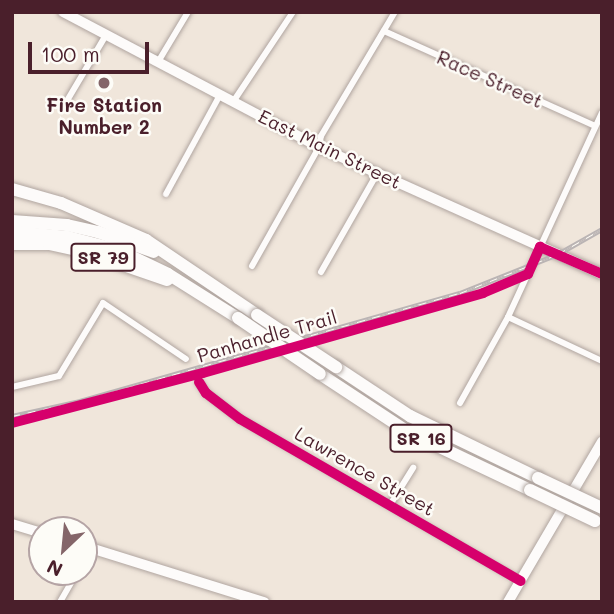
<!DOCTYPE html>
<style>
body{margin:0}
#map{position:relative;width:614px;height:614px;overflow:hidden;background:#f0e6db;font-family:Mali,sans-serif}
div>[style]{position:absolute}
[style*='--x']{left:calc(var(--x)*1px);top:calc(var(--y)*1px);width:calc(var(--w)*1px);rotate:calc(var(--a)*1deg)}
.roads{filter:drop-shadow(0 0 2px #b0a5a0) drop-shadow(0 0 2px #b0a5a0)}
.street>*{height:6px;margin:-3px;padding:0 3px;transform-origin:3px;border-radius:3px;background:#fdfbfa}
.secondary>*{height:10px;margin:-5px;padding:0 5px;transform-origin:5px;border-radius:5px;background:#fdfbfa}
.highway>*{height:12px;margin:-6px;padding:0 6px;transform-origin:6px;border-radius:6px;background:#fdfbfa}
.rail>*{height:5px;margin-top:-2.5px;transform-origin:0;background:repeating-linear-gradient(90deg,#fdfcf7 0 8px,#bab4b4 0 16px);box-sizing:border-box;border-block:2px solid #bab4b4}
.bridges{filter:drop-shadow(0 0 2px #b0a5a0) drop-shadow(0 0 2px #b0a5a0)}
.highway-bridge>*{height:12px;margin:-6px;padding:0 6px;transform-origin:6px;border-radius:6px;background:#fdfbfa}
.cycleway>*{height:10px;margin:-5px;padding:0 5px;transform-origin:5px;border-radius:5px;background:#d6006c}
.dots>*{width:19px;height:19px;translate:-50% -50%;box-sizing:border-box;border:4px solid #fdfcf7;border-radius:50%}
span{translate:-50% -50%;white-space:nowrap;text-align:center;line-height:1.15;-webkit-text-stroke:5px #fdfcf7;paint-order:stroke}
.shield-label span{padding:2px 5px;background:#fdfcf7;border:2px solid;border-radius:5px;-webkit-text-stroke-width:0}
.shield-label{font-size:18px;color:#4a1f2b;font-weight:700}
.street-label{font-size:19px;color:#4a1f2b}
.poi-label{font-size:19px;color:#4a1f2b;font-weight:700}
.frame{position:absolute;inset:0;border:14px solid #4a1f2b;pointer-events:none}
.north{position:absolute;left:28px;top:516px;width:70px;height:70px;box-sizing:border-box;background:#fdfcf7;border:2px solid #b5a4a5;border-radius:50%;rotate:206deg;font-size:19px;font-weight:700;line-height:28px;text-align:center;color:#4a1f2b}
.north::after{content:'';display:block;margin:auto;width:24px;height:32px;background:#846569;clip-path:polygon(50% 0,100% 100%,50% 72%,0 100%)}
.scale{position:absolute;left:28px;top:42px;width:121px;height:32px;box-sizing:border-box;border:4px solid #4a1f2b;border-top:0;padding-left:9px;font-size:21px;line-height:24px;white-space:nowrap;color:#4a1f2b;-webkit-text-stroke:5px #fdfcf7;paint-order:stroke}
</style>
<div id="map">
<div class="roads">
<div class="street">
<div style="--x:384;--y:31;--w:231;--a:24.2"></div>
<div style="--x:158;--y:62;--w:58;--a:-59"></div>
<div style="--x:68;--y:99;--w:74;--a:-59.3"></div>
<div style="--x:233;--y:102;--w:108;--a:-56.3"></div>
<div style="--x:166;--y:194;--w:113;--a:-61.4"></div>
<div style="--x:252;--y:266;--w:137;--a:-60.6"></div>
<div style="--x:319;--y:147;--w:11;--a:-80"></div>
<div style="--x:321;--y:136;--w:144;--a:-59.2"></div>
<div style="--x:321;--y:272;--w:113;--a:-60.3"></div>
<div style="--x:508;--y:317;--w:104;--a:25.1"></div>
<div style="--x:199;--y:382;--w:13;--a:58"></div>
<div style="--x:206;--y:393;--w:43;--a:37.4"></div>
<div style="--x:240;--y:419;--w:324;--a:30"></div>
<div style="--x:12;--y:387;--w:48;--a:-13.2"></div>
<div style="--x:59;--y:376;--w:85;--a:-58.9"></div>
<div style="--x:103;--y:303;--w:100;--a:34"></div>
<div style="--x:460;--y:403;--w:98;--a:-60.8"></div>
<div style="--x:508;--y:317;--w:225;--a:-65.3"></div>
<div style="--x:390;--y:505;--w:44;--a:-58.1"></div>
<div style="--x:84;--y:561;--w:15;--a:-58"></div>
<div style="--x:60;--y:602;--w:34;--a:-60"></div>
</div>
<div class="secondary">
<div style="--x:63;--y:12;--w:289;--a:27.8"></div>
<div style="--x:319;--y:147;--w:310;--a:24.2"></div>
<div style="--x:12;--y:524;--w:31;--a:17"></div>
<div style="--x:84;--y:546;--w:189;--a:17.3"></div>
<div style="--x:508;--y:602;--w:186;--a:-59.6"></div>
</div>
<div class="highway">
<div style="--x:12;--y:189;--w:51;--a:15.9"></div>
<div style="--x:61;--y:203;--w:93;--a:23.5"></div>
<div style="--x:146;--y:240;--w:134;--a:34"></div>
<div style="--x:12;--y:221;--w:55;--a:4.2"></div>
<div style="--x:67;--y:225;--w:32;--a:13"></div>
<div style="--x:98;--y:232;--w:59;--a:19.7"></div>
<div style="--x:12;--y:232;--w:56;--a:5.1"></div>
<div style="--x:68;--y:237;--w:52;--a:14.6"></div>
<div style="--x:118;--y:250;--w:55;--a:25.6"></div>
<div style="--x:168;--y:274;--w:83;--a:32.2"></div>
<div style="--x:12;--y:244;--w:37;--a:0"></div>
<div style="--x:49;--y:244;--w:35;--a:12"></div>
<div style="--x:83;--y:251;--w:89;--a:19"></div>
<div style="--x:336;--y:367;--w:89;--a:33.5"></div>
<div style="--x:410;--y:416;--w:142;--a:25.8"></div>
<div style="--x:320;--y:374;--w:105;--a:33.4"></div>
<div style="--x:408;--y:432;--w:135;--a:25.4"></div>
</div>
</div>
<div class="rail">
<div style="--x:12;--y:416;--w:70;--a:-12.4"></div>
<div style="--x:80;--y:401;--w:395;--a:-15.9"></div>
<div style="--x:460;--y:293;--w:105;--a:-21.7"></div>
<div style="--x:558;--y:254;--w:51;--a:-29.6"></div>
</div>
<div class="bridges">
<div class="highway-bridge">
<div style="--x:257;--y:315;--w:95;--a:33.4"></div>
<div style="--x:238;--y:318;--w:99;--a:34.3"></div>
<div style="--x:538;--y:478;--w:71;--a:25.1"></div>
<div style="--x:530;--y:490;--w:72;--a:25.5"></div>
</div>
</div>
<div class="cycleway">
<div style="--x:199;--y:382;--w:13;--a:58"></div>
<div style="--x:206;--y:393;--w:43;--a:37.4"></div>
<div style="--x:240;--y:419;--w:324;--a:30"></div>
<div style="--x:12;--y:423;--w:197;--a:-14.7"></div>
<div style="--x:203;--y:373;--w:291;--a:-15.9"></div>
<div style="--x:483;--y:293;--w:49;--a:-22.9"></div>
<div style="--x:528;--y:274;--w:30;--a:-66"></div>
<div style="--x:540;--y:247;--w:68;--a:23.5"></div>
</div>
<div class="dots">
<div style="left:104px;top:83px;background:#846569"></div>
</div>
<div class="shield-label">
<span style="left:103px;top:257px">SR 79</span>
<span style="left:421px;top:438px">SR 16</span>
</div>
<div class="street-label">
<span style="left:490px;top:79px;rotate:24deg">Race Street</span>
<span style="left:330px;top:149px;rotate:26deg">East Main Street</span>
<span style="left:267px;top:336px;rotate:-16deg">Panhandle Trail</span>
<span style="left:365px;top:471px;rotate:30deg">Lawrence Street</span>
</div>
<div class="poi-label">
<span style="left:104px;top:116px">Fire Station<br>Number 2</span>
</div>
<div class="frame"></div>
<div class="north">N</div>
<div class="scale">100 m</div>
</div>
